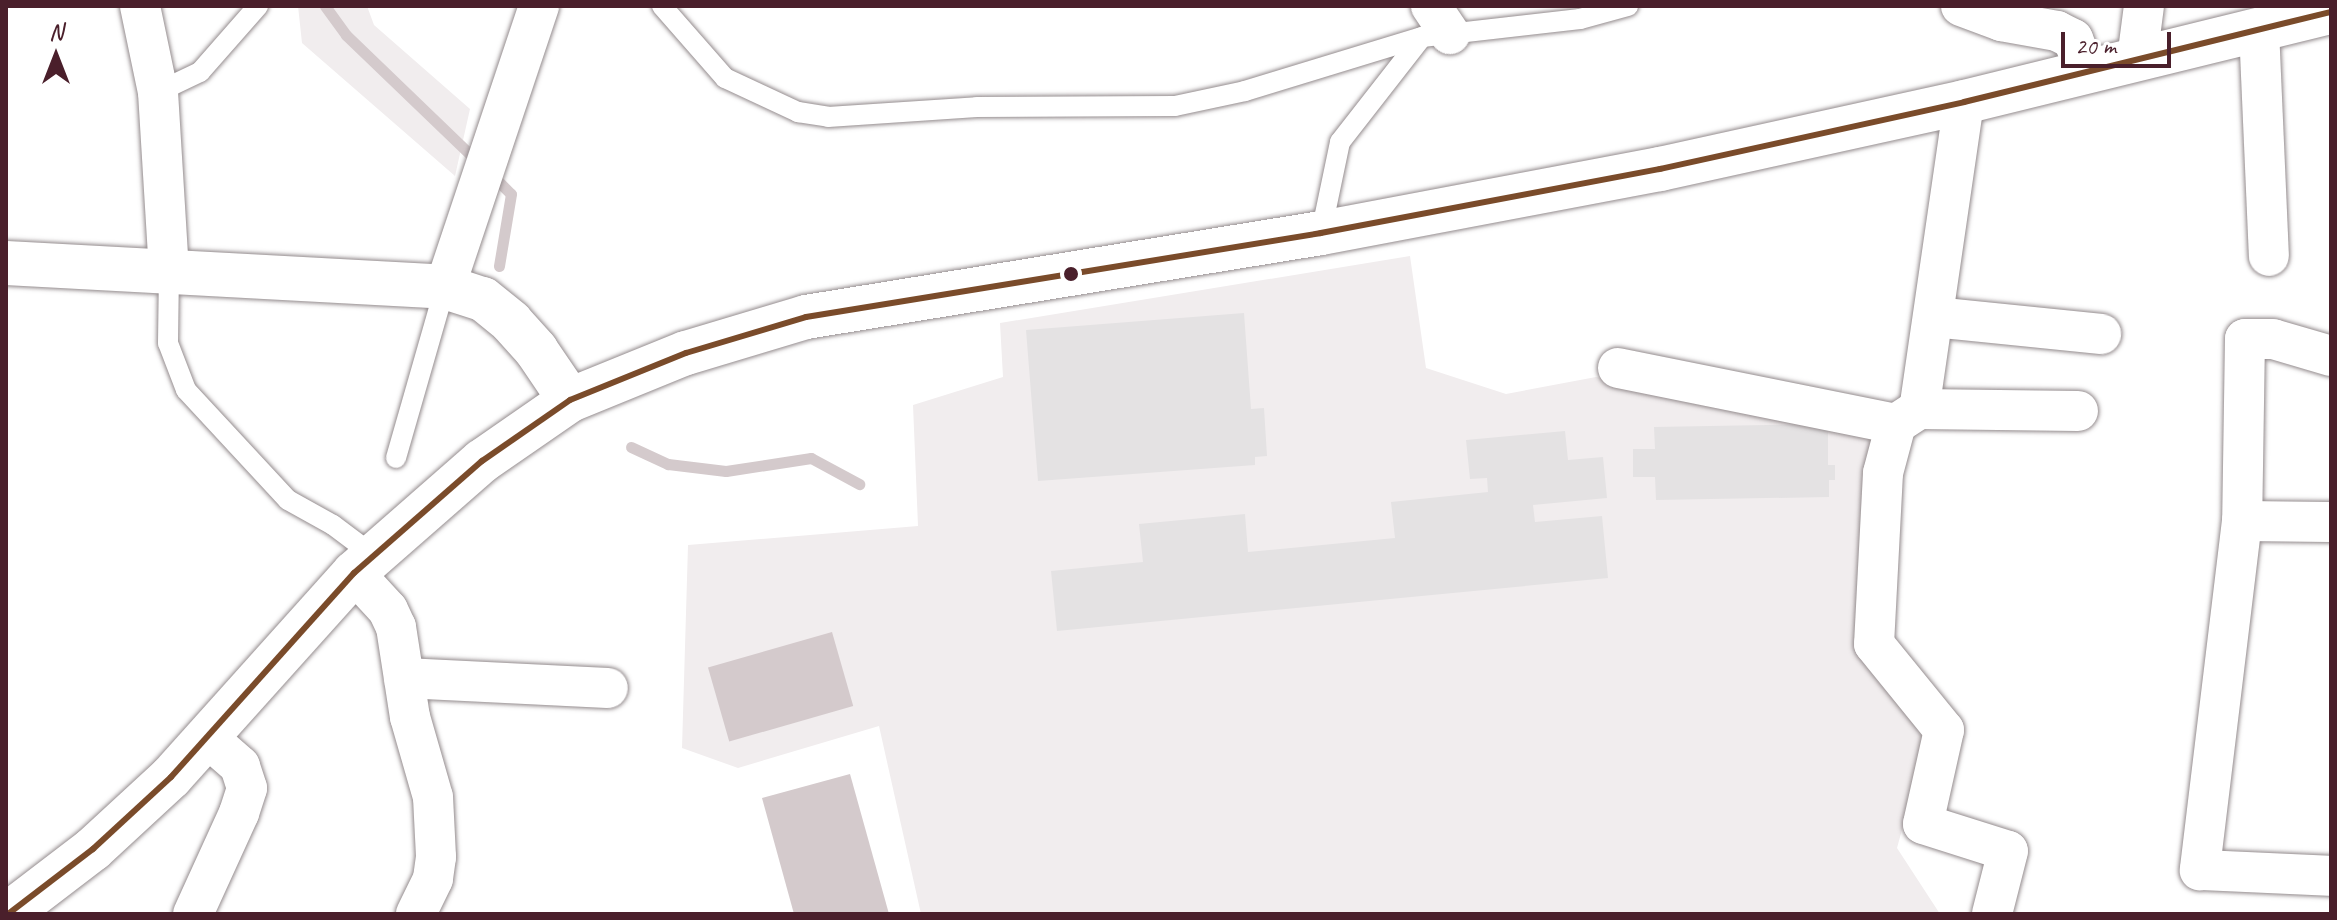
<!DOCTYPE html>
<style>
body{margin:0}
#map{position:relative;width:2337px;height:920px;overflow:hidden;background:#fff;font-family:Caveat,sans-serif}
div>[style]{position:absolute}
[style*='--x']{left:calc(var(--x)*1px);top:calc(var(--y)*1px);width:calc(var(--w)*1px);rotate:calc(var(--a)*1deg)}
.built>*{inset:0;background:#f1edee}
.water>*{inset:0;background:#d4cacc;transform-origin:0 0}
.stream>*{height:11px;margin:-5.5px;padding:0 5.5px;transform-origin:5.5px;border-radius:5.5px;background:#d4cacc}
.building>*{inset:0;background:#e4e2e3}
.roads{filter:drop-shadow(0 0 2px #948c8e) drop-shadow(0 0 2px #948c8e)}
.lane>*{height:20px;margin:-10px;padding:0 10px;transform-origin:10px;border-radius:10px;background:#fff}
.street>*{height:40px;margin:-20px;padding:0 20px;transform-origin:20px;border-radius:20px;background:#fff}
.secondary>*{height:44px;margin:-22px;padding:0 22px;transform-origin:22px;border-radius:22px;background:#fff}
.bus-1>*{height:6px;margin:-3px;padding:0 3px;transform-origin:3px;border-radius:3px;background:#7a4b2a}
.dots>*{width:22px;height:22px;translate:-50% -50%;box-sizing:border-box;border:4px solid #fff;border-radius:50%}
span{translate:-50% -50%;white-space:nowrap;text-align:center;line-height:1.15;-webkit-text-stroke:8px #fff;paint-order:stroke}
.frame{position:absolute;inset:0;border:8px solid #4a1f2b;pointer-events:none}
.north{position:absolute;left:16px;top:16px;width:80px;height:80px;-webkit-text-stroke:6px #fff;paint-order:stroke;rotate:0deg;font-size:22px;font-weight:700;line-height:32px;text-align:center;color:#4a1f2b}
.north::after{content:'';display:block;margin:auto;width:28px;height:36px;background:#4a1f2b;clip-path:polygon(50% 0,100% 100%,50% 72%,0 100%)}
.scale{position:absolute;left:2061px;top:32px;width:110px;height:36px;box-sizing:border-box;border:4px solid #4a1f2b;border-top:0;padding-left:10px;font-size:24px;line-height:28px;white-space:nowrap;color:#4a1f2b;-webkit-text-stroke:6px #fff;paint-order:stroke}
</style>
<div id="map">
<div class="built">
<div style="clip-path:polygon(298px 6px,367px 6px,374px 25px,470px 109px,455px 176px,302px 43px)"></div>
<div style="clip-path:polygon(1410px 256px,1426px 368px,1506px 394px,1596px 377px,1872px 431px,1859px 653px,1927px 738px,1897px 848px,1940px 914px,921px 914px,879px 726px,738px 768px,682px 748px,688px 545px,918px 526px,913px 405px,1003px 377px,1000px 323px)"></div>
</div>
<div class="water">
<div style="left:832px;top:632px;width:77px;height:129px;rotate:74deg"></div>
<div style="clip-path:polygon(850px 774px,889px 914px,794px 914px,762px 798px)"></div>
</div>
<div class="stream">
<div style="--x:325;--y:6;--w:36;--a:54"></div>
<div style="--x:346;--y:35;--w:183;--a:43.9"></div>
<div style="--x:491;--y:174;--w:28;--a:45"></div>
<div style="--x:511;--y:194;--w:73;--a:99.5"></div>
<div style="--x:631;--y:447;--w:41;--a:24.7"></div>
<div style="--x:668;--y:464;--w:58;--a:6.9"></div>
<div style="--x:726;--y:471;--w:86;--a:-8.7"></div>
<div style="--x:811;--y:458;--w:55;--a:28.4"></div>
</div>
<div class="building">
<div style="clip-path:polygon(1244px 313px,1251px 409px,1264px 408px,1267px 456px,1255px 457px,1255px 465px,1038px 481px,1026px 330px)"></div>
<div style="clip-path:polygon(1828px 424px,1828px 465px,1835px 465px,1835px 480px,1829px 480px,1829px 497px,1656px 500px,1655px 477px,1633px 477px,1633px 449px,1655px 449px,1654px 427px)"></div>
<div style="clip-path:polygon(1565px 431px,1568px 460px,1603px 457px,1607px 498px,1533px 505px,1535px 522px,1602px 516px,1608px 578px,1057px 631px,1051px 571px,1143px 562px,1139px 524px,1245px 514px,1248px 552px,1395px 538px,1391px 502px,1488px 492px,1487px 478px,1470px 479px,1466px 440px)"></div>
</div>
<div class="roads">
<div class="lane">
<div style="--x:662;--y:6;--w:96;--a:48.8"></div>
<div style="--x:725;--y:78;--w:81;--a:25"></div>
<div style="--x:798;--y:112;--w:30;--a:9"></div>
<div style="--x:828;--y:117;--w:149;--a:-3.8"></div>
<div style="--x:977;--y:107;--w:198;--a:-0.3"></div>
<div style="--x:1175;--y:106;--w:72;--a:-12.1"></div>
<div style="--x:1245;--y:91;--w:185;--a:-17"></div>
<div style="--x:1422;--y:37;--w:159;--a:-6.5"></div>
<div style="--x:1580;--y:19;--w:50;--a:-15.2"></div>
<div style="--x:158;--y:92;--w:47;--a:-25.5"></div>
<div style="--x:200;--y:72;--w:88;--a:-48.7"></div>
<div style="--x:1321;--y:233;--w:93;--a:-78.2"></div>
<div style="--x:1340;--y:142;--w:133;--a:-52"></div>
<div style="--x:169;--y:271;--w:72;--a:90.8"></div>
<div style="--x:168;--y:343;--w:50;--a:69"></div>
<div style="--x:186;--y:390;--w:150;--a:47.2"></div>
<div style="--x:288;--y:500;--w:51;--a:29.1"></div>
<div style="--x:333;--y:525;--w:50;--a:36.9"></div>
<div style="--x:396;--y:458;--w:178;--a:-74"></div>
</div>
<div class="street">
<div style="--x:140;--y:6;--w:88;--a:78.2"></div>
<div style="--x:158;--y:92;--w:179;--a:86.5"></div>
<div style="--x:1431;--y:6;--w:34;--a:56"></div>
<div style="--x:1961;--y:6;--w:43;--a:20.6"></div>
<div style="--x:2001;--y:21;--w:57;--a:10.1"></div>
<div style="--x:2057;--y:31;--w:18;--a:27"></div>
<div style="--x:2073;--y:39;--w:34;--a:69"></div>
<div style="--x:2259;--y:29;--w:227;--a:87.5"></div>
<div style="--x:2137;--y:59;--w:53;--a:-82.5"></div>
<div style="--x:1964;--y:102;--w:310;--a:98.3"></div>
<div style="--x:1919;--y:409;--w:27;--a:147"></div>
<div style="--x:1896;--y:424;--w:51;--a:104.9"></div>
<div style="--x:1883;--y:473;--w:171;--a:93"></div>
<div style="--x:1874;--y:644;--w:111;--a:50.9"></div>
<div style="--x:1944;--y:730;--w:96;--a:102.6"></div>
<div style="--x:1923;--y:824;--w:89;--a:17.6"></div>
<div style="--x:2008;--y:851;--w:65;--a:104.3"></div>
<div style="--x:445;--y:287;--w:296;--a:-71.5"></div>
<div style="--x:1934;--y:317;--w:168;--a:5.8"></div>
<div style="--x:2331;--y:356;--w:60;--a:-163.7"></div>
<div style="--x:2273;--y:339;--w:28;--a:180"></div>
<div style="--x:2245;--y:339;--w:182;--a:90.9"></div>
<div style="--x:2242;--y:521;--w:352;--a:96.9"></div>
<div style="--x:2200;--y:870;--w:131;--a:2.6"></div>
<div style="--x:1618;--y:368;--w:284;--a:11.4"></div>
<div style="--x:1919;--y:409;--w:159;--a:0.7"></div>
<div style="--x:2242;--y:521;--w:89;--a:0.6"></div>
<div style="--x:354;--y:573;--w:50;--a:47.4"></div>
<div style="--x:388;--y:610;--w:19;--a:65"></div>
<div style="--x:396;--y:627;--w:91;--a:81.2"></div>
<div style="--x:410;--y:717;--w:83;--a:74"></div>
<div style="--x:433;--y:797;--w:60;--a:87.1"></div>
<div style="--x:436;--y:857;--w:22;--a:98"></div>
<div style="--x:433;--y:879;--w:39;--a:116"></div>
<div style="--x:404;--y:678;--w:204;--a:2.8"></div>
<div style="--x:193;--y:914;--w:111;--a:-65.5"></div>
<div style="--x:239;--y:813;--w:26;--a:-72"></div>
<div style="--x:247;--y:788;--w:23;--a:-108"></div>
<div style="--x:240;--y:766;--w:43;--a:-138.8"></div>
</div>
<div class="secondary">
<div style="--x:6;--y:263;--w:440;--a:3.1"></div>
<div style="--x:445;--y:287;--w:40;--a:18"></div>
<div style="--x:483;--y:299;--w:36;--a:39"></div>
<div style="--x:511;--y:322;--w:38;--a:48"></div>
<div style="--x:536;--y:350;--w:60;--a:55.8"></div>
<div style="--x:8;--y:914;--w:107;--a:-37.4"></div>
<div style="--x:93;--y:849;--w:106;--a:-42.7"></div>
<div style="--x:171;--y:777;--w:274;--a:-48.1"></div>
<div style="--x:354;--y:573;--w:170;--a:-41.2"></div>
<div style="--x:482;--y:461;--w:107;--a:-34.7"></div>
<div style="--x:570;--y:400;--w:125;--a:-22.1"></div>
<div style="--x:686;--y:353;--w:125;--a:-16.7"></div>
<div style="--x:806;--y:317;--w:522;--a:-9.26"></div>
<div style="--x:1321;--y:233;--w:345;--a:-10.7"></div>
<div style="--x:1660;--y:169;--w:311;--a:-12.4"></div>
<div style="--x:1964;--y:102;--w:378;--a:-13.8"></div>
</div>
</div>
<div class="bus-1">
<div style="--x:8;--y:914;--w:107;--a:-37.4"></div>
<div style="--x:93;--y:849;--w:106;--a:-42.7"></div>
<div style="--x:171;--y:777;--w:274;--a:-48.1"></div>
<div style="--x:354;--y:573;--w:170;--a:-41.2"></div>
<div style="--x:482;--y:461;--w:107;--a:-34.7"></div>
<div style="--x:570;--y:400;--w:125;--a:-22.1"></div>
<div style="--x:686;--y:353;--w:125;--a:-16.7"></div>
<div style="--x:806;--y:317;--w:522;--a:-9.26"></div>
<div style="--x:1321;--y:233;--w:345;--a:-10.7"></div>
<div style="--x:1660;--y:169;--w:311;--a:-12.4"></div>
<div style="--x:1964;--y:102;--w:378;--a:-13.8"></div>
</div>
<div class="dots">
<div style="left:1071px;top:274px;background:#4a1f2b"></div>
</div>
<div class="frame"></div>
<div class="north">N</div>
<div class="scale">20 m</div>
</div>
